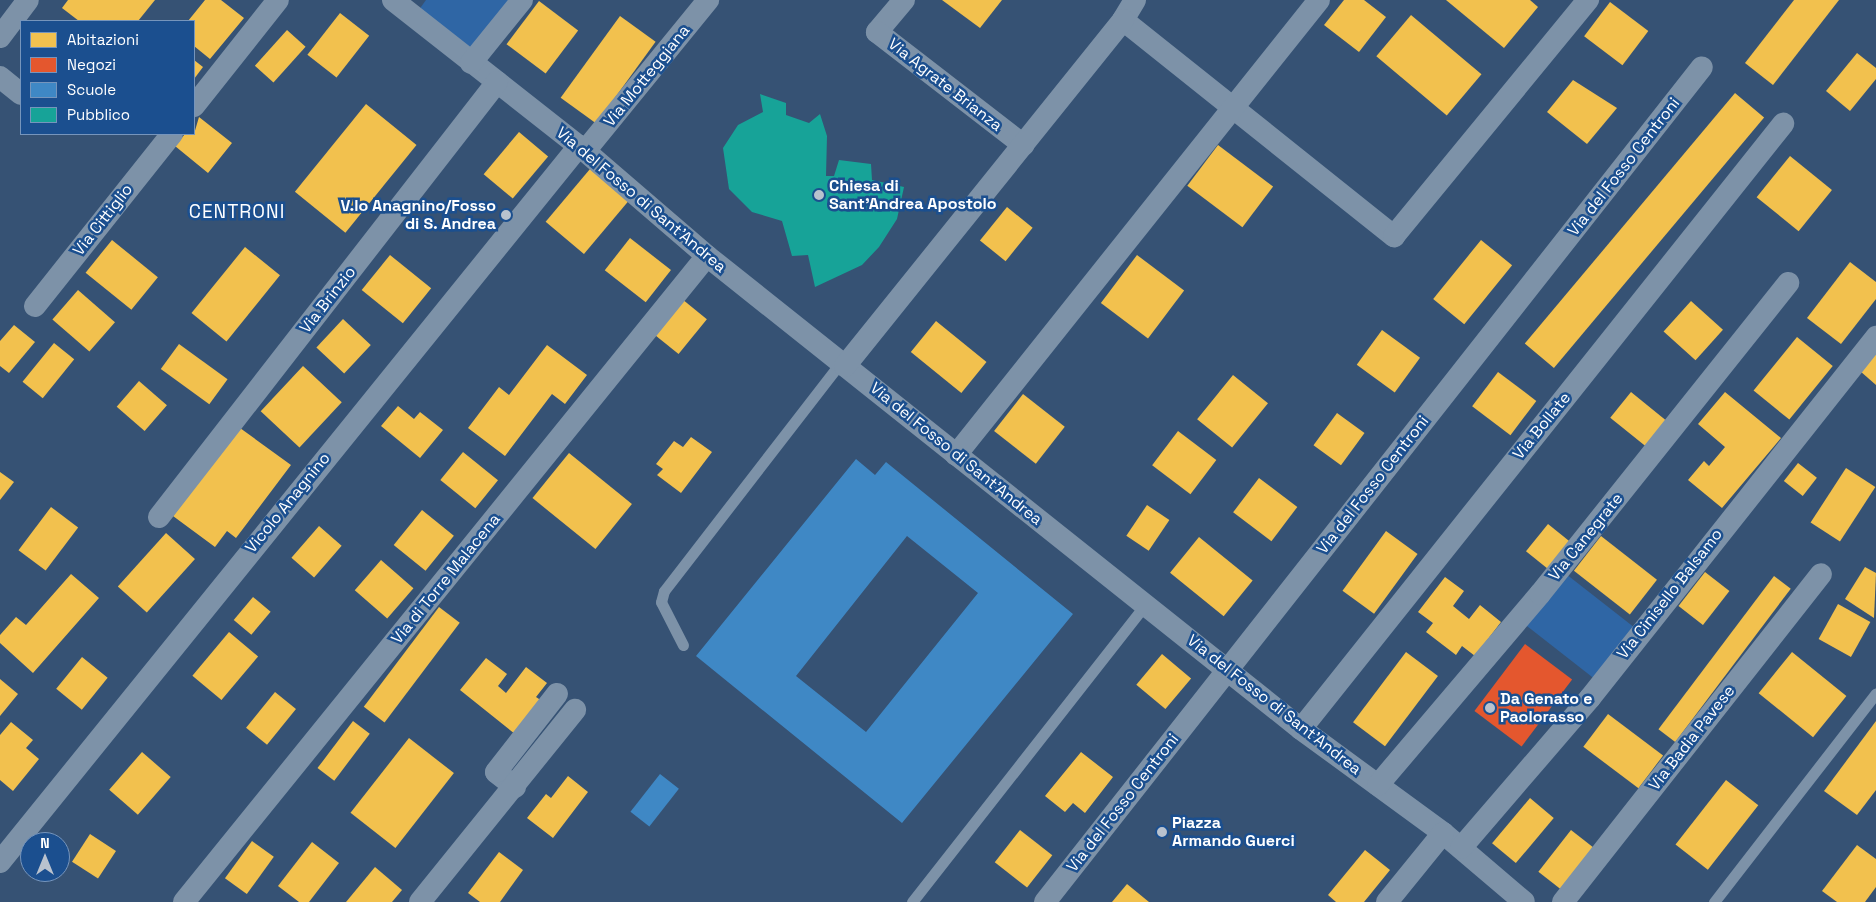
<!DOCTYPE html>
<style>
body{margin:0}
#map{position:relative;width:1876px;height:902px;overflow:hidden;background:#365274;font-family:"Space Grotesk",sans-serif}
div>[style]{position:absolute}
[style*='--x']{left:calc(var(--x)*1px);top:calc(var(--y)*1px);width:calc(var(--w)*1px);rotate:calc(var(--a)*1deg)}
.green>*{inset:0;background:#2f66a5;transform-origin:0 0}
.homes>*{inset:0;background:#f2c14e;transform-origin:0 0}
.shops>*{inset:0;background:#e4572e;transform-origin:0 0}
.schools>*{inset:0;background:#3f88c5;transform-origin:0 0}
.public>*{inset:0;background:#17a398}
.service>*{height:11px;margin:-5.5px;padding:0 5.5px;transform-origin:5.5px;border-radius:5.5px;background:#7d92a8}
.minor>*{height:22px;margin:-11px;padding:0 11px;transform-origin:11px;border-radius:11px;background:#7d92a8}
.dots>*{width:14px;height:14px;translate:-50% -50%;box-sizing:border-box;border:2px solid #1b4f8f;border-radius:50%}
span{translate:-50% -50%;white-space:nowrap;text-align:center;line-height:1.15;-webkit-text-stroke:5px #1b4f8f;paint-order:stroke}
.street-label{font-size:16px;color:#fff}
.poi-label{font-size:16px;color:#fff;font-weight:700}
.left{translate:0 -50%;text-align:left}
.right{translate:-100% -50%;text-align:right}
.quarter-label{font-size:19px;color:#fff;letter-spacing:1px}
.legend{position:absolute;left:20px;top:20px;width:175px;height:115px;box-sizing:border-box;background:#1b4f8f;border:1px solid #7695bc;margin:0;padding:6px 9px;list-style:none;font-size:15px;color:#fff}
.legend li{display:flex;align-items:center;gap:10px;height:25px}
.legend b{width:25px;border:1px solid #7695bc}
.north{position:absolute;left:20px;top:832px;width:50px;height:50px;box-sizing:border-box;background:#1b4f8f;border:1px solid #7695bc;border-radius:50%;rotate:0deg;font-size:14px;font-weight:700;line-height:20px;text-align:center;color:#fff}
.north::after{content:'';display:block;margin:auto;width:18px;height:22px;background:#b9c2ce;clip-path:polygon(50% 0,100% 100%,50% 72%,0 100%)}
</style>
<div id="map">
<div class="green">
<div style="clip-path:polygon(426px 0,522px 0,477px 59px,416px 14px)"></div>
<div style="left:1566px;top:574px;width:86px;height:65px;rotate:38deg"></div>
</div>
<div class="homes">
<div style="clip-path:polygon(68px 0,155px 0,138px 21px,79px 21px,62px 8px)"></div>
<div style="clip-path:polygon(205px 0,221px 0,244px 18px,210px 59px,194px 46px,194px 21px,188px 21px)"></div>
<div style="clip-path:polygon(942px 0,1002px 0,980px 28px)"></div>
<div style="clip-path:polygon(1344px 0,1364px 0,1386px 17px,1359px 52px,1324px 25px)"></div>
<div style="clip-path:polygon(1446px 0,1530px 0,1538px 7px,1504px 48px)"></div>
<div style="clip-path:polygon(1794px 0,1839px 0,1773px 85px,1745px 63px)"></div>
<div style="left:539px;top:1px;width:49px;height:54px;rotate:37deg"></div>
<div style="left:1610px;top:2px;width:48px;height:43px;rotate:37deg"></div>
<div style="left:340px;top:13px;width:37px;height:53px;rotate:38deg"></div>
<div style="left:1411px;top:15px;width:92px;height:54px;rotate:40deg"></div>
<div style="left:620px;top:16px;width:44px;height:101px;rotate:36deg"></div>
<div style="left:287px;top:30px;width:25px;height:48px;rotate:42deg"></div>
<div style="clip-path:polygon(1857px 53px,1876px 68px,1876px 79px,1850px 111px,1826px 91px)"></div>
<div style="clip-path:polygon(194px 60px,203px 67px,194px 79px)"></div>
<div style="clip-path:polygon(1573px 80px,1617px 108px,1587px 144px,1547px 112px)"></div>
<div style="left:1735px;top:93px;width:38px;height:327px;rotate:40deg"></div>
<div style="left:366px;top:104px;width:65px;height:113px;rotate:39deg"></div>
<div style="clip-path:polygon(199px 117px,232px 143px,208px 173px,175px 146px,185px 134px,194px 134px)"></div>
<div style="left:519px;top:132px;width:38px;height:55px;rotate:40deg"></div>
<div style="left:1218px;top:145px;width:69px;height:51px;rotate:37deg"></div>
<div style="left:1790px;top:156px;width:54px;height:53px;rotate:39deg"></div>
<div style="left:590px;top:169px;width:50px;height:69px;rotate:40deg"></div>
<div style="left:1007px;top:207px;width:33px;height:43px;rotate:39deg"></div>
<div style="left:630px;top:238px;width:52px;height:41px;rotate:38deg"></div>
<div style="left:112px;top:240px;width:59px;height:42px;rotate:39deg"></div>
<div style="left:1481px;top:240px;width:40px;height:76px;rotate:39deg"></div>
<div style="left:245px;top:247px;width:45px;height:85px;rotate:39deg"></div>
<div style="left:390px;top:255px;width:53px;height:45px;rotate:39deg"></div>
<div style="left:1137px;top:255px;width:59px;height:60px;rotate:37deg"></div>
<div style="clip-path:polygon(1850px 262px,1876px 282px,1876px 299px,1841px 344px,1807px 318px)"></div>
<div style="left:78px;top:290px;width:49px;height:39px;rotate:41deg"></div>
<div style="left:682px;top:299px;width:32px;height:45px;rotate:39deg"></div>
<div style="left:1691px;top:301px;width:43px;height:41px;rotate:42deg"></div>
<div style="left:343px;top:319px;width:38px;height:39px;rotate:43deg"></div>
<div style="left:936px;top:321px;width:65px;height:40px;rotate:39deg"></div>
<div style="clip-path:polygon(14px 325px,35px 342px,9px 373px,0 366px,0 341px)"></div>
<div style="left:1382px;top:330px;width:47px;height:43px;rotate:36deg"></div>
<div style="left:1797px;top:337px;width:46px;height:69px;rotate:39deg"></div>
<div style="left:54px;top:343px;width:26px;height:50px;rotate:39deg"></div>
<div style="left:179px;top:344px;width:60px;height:31px;rotate:36deg"></div>
<div style="clip-path:polygon(547px 345px,587px 375px,565px 404px,552px 394px,505px 456px,468px 428px,499px 387px,509px 395px)"></div>
<div style="clip-path:polygon(1876px 352px,1876px 385px,1860px 371px)"></div>
<div style="left:303px;top:366px;width:53px;height:62px;rotate:43deg"></div>
<div style="left:1498px;top:372px;width:48px;height:43px;rotate:37deg"></div>
<div style="left:1233px;top:375px;width:45px;height:57px;rotate:39deg"></div>
<div style="left:139px;top:381px;width:37px;height:34px;rotate:41deg"></div>
<div style="left:1631px;top:392px;width:46px;height:33px;rotate:39deg"></div>
<div style="clip-path:polygon(1725px 392px,1781px 438px,1722px 508px,1688px 480px,1704px 461px,1709px 466px,1725px 447px,1698px 424px)"></div>
<div style="left:1023px;top:394px;width:53px;height:47px;rotate:38deg"></div>
<div style="clip-path:polygon(398px 406px,414px 419px,420px 412px,443px 430px,420px 458px,381px 426px)"></div>
<div style="left:1337px;top:413px;width:34px;height:40px;rotate:36deg"></div>
<div style="clip-path:polygon(240px 428px,291px 465px,236px 538px,227px 531px,215px 547px,173px 516px)"></div>
<div style="left:1178px;top:431px;width:48px;height:43px;rotate:37deg"></div>
<div style="clip-path:polygon(691px 437px,712px 452px,681px 493px,657px 475px,663px 469px,656px 464px,674px 441px,683px 447px)"></div>
<div style="left:463px;top:452px;width:45px;height:36px;rotate:39deg"></div>
<div style="left:569px;top:453px;width:81px;height:58px;rotate:39deg"></div>
<div style="left:1798px;top:463px;width:24px;height:23px;rotate:38deg"></div>
<div style="left:1846px;top:468px;width:35px;height:65px;rotate:33deg"></div>
<div style="clip-path:polygon(0 472px,14px 482px,0 500px)"></div>
<div style="left:1259px;top:478px;width:48px;height:43px;rotate:37deg"></div>
<div style="left:1147px;top:505px;width:27px;height:37px;rotate:34deg"></div>
<div style="left:51px;top:507px;width:34px;height:54px;rotate:37deg"></div>
<div style="left:422px;top:510px;width:41px;height:45px;rotate:39deg"></div>
<div style="left:1548px;top:524px;width:28px;height:35px;rotate:39deg"></div>
<div style="left:319px;top:526px;width:30px;height:42px;rotate:41deg"></div>
<div style="left:1386px;top:531px;width:39px;height:74px;rotate:36deg"></div>
<div style="left:166px;top:533px;width:39px;height:72px;rotate:42deg"></div>
<div style="left:1601px;top:536px;width:71px;height:44px;rotate:38deg"></div>
<div style="left:1199px;top:537px;width:69px;height:46px;rotate:39deg"></div>
<div style="left:381px;top:560px;width:43px;height:40px;rotate:41deg"></div>
<div style="clip-path:polygon(1865px 567px,1876px 573px,1874px 618px,1845px 599px)"></div>
<div style="left:1705px;top:572px;width:31px;height:43px;rotate:38deg"></div>
<div style="clip-path:polygon(71px 574px,99px 598px,33px 673px,0 643px,0 635px,16px 617px,26px 625px)"></div>
<div style="left:1774px;top:576px;width:21px;height:192px;rotate:37deg"></div>
<div style="clip-path:polygon(1445px 577px,1464px 591px,1453px 606px,1469px 619px,1480px 605px,1501px 622px,1475px 656px,1462px 646px,1456px 655px,1426px 632px,1433px 623px,1418px 612px)"></div>
<div style="left:253px;top:597px;width:23px;height:30px;rotate:40deg"></div>
<div style="left:1838px;top:604px;width:37px;height:40px;rotate:29deg"></div>
<div style="left:439px;top:607px;width:26px;height:125px;rotate:37deg"></div>
<div style="left:229px;top:632px;width:38px;height:57px;rotate:40deg"></div>
<div style="left:1406px;top:652px;width:40px;height:88px;rotate:37deg"></div>
<div style="left:1792px;top:652px;width:70px;height:53px;rotate:39deg"></div>
<div style="left:1162px;top:654px;width:38px;height:40px;rotate:40deg"></div>
<div style="left:82px;top:657px;width:33px;height:41px;rotate:39deg"></div>
<div style="clip-path:polygon(486px 658px,507px 674px,498px 686px,506px 693px,526px 667px,547px 683px,536px 697px,542px 701px,515px 734px,460px 690px)"></div>
<div style="clip-path:polygon(0 679px,18px 694px,0 716px)"></div>
<div style="left:275px;top:692px;width:27px;height:46px;rotate:39deg"></div>
<div style="left:1608px;top:714px;width:69px;height:41px;rotate:37deg"></div>
<div style="left:353px;top:721px;width:21px;height:59px;rotate:37deg"></div>
<div style="clip-path:polygon(1876px 721px,1876px 790px,1857px 815px,1824px 791px)"></div>
<div style="clip-path:polygon(11px 722px,33px 740px,26px 748px,39px 759px,13px 791px,0 780px,0 735px)"></div>
<div style="left:409px;top:738px;width:57px;height:95px;rotate:38deg"></div>
<div style="left:142px;top:752px;width:38px;height:50px;rotate:41deg"></div>
<div style="clip-path:polygon(1081px 752px,1113px 777px,1085px 813px,1073px 803px,1065px 812px,1045px 796px)"></div>
<div style="clip-path:polygon(568px 776px,588px 792px,553px 838px,527px 818px,546px 794px,551px 798px)"></div>
<div style="left:1726px;top:780px;width:41px;height:82px;rotate:38deg"></div>
<div style="left:1530px;top:798px;width:31px;height:59px;rotate:40deg"></div>
<div style="left:1020px;top:830px;width:41px;height:41px;rotate:38deg"></div>
<div style="left:1571px;top:830px;width:28px;height:53px;rotate:38deg"></div>
<div style="left:90px;top:834px;width:31px;height:33px;rotate:33deg"></div>
<div style="left:252px;top:841px;width:27px;height:46px;rotate:36deg"></div>
<div style="clip-path:polygon(312px 842px,339px 863px,309px 902px,299px 902px,278px 886px)"></div>
<div style="clip-path:polygon(1857px 845px,1876px 859px,1876px 887px,1865px 902px,1837px 902px,1822px 891px)"></div>
<div style="clip-path:polygon(1365px 850px,1390px 870px,1364px 902px,1336px 902px,1328px 895px)"></div>
<div style="clip-path:polygon(499px 852px,523px 870px,500px 902px,480px 902px,468px 893px)"></div>
<div style="clip-path:polygon(375px 867px,402px 890px,392px 902px,346px 902px)"></div>
<div style="clip-path:polygon(1127px 884px,1149px 902px,1112px 902px)"></div>
</div>
<div class="shops">
<div style="left:1525px;top:644px;width:59px;height:84px;rotate:37deg"></div>
</div>
<div class="schools">
<div style="clip-path:polygon(evenodd,856px 459px,875px 475px,886px 462px,1073px 614px,902px 823px,696px 656px,856px 459px,907px 536px,978px 593px,866px 732px,796px 676px,907px 536px)"></div>
<div style="left:660px;top:774px;width:24px;height:48px;rotate:38deg"></div>
</div>
<div class="public">
<div style="clip-path:polygon(760px 94px,786px 103px,786px 115px,809px 123px,820px 114px,827px 136px,826px 176px,834px 176px,839px 160px,871px 164px,872px 180px,904px 187px,897px 219px,879px 247px,862px 265px,815px 287px,808px 255px,792px 256px,782px 221px,752px 212px,729px 189px,723px 148px,738px 125px,763px 112px)"></div>
</div>
<div class="service">
<div style="--x:683;--y:645;--w:48;--a:-117.1"></div>
<div style="--x:661;--y:602;--w:11;--a:-75"></div>
<div style="--x:664;--y:591;--w:289;--a:-52.3"></div>
<div style="--x:912;--y:902;--w:377;--a:-51.9"></div>
<div style="--x:1714;--y:902;--w:264;--a:-52.2"></div>
</div>
<div class="minor">
<div style="--x:393;--y:0;--w:244;--a:38.2"></div>
<div style="--x:585;--y:151;--w:161;--a:40.7"></div>
<div style="--x:707;--y:256;--w:759;--a:38.53"></div>
<div style="--x:1301;--y:729;--w:176;--a:36.2"></div>
<div style="--x:1443;--y:833;--w:106;--a:40.4"></div>
<div style="--x:904;--y:0;--w:42;--a:130.2"></div>
<div style="--x:877;--y:32;--w:185;--a:37.7"></div>
<div style="--x:1135;--y:0;--w:23;--a:121"></div>
<div style="--x:1123;--y:20;--w:347;--a:38.6"></div>
<div style="--x:1394;--y:236;--w:306;--a:-50.6"></div>
<div style="--x:0;--y:37;--w:46;--a:-52.9"></div>
<div style="--x:471;--y:63;--w:81;--a:-51"></div>
<div style="--x:0;--y:77;--w:27;--a:39"></div>
<div style="--x:194;--y:106;--w:135;--a:-51.6"></div>
<div style="--x:585;--y:151;--w:195;--a:-50.8"></div>
<div style="--x:35;--y:306;--w:220;--a:-51.5"></div>
<div style="--x:845;--y:366;--w:444;--a:-51.2"></div>
<div style="--x:956;--y:455;--w:582;--a:-51.42"></div>
<div style="--x:159;--y:517;--w:551;--a:-52.15"></div>
<div style="--x:1301;--y:729;--w:774;--a:-51.46"></div>
<div style="--x:1378;--y:785;--w:250;--a:-49.7"></div>
<div style="--x:1540;--y:594;--w:398;--a:-51.4"></div>
<div style="--x:515;--y:787;--w:24;--a:-142"></div>
<div style="--x:496;--y:772;--w:99;--a:-52"></div>
<div style="--x:1461;--y:848;--w:198;--a:-49.3"></div>
<div style="--x:1590;--y:698;--w:461;--a:-51.6"></div>
<div style="--x:0;--y:862;--w:921;--a:-51.04"></div>
<div style="--x:184;--y:902;--w:831;--a:-51.01"></div>
<div style="--x:420;--y:902;--w:247;--a:-51.1"></div>
<div style="--x:1045;--y:902;--w:1062;--a:-51.8"></div>
<div style="--x:1387;--y:902;--w:89;--a:-50.9"></div>
<div style="--x:1563;--y:902;--w:417;--a:-51.8"></div>
</div>
<div class="dots">
<div style="left:819px;top:195px;background:#b9c2ce"></div>
<div style="left:506px;top:215px;background:#b9c2ce"></div>
<div style="left:1490px;top:708px;background:#b9c2ce"></div>
<div style="left:1162px;top:832px;background:#b9c2ce"></div>
</div>
<div class="street-label">
<span style="left:647px;top:76px;rotate:-51deg">Via Motteggiana</span>
<span style="left:945px;top:85px;rotate:38deg">Via Agrate Brianza</span>
<span style="left:1624px;top:167px;rotate:-52deg">Via del Fosso Centroni</span>
<span style="left:641px;top:200px;rotate:40deg">Via del Fosso di Sant'Andrea</span>
<span style="left:103px;top:220px;rotate:-52deg">Via Cittiglio</span>
<span style="left:328px;top:300px;rotate:-52deg">Via Brinzio</span>
<span style="left:1542px;top:426px;rotate:-51deg">Via Bollate</span>
<span style="left:956px;top:454px;rotate:39deg">Via del Fosso di Sant'Andrea</span>
<span style="left:1373px;top:485px;rotate:-52deg">Via del Fosso Centroni</span>
<span style="left:288px;top:503px;rotate:-51deg">Vicolo Anagnino</span>
<span style="left:1586px;top:537px;rotate:-51deg">Via Canegrate</span>
<span style="left:446px;top:579px;rotate:-51deg">Via di Torre Malacena</span>
<span style="left:1670px;top:594px;rotate:-52deg">Via Cinisello Balsamo</span>
<span style="left:1274px;top:705px;rotate:38deg">Via del Fosso di Sant'Andrea</span>
<span style="left:1692px;top:738px;rotate:-52deg">Via Badia Pavese</span>
<span style="left:1123px;top:803px;rotate:-52deg">Via del Fosso Centroni</span>
</div>
<div class="poi-label">
<span class="left" style="left:829px;top:195px">Chiesa di<br>Sant'Andrea Apostolo</span>
<span class="right" style="left:496px;top:215px">V.lo Anagnino/Fosso<br>di S. Andrea</span>
<span class="left" style="left:1500px;top:708px">Da Genato e<br>Paolorasso</span>
<span class="left" style="left:1172px;top:832px">Piazza<br>Armando Guerci</span>
</div>
<div class="quarter-label">
<span style="left:237px;top:212px">CENTRONI</span>
</div>
<ul class="legend">
<li><b style="height:14px;background:#f2c14e"></b>Abitazioni</li>
<li><b style="height:14px;background:#e4572e"></b>Negozi</li>
<li><b style="height:14px;background:#3f88c5"></b>Scuole</li>
<li><b style="height:14px;background:#17a398"></b>Pubblico</li>
</ul>
<div class="north">N</div>
</div>
